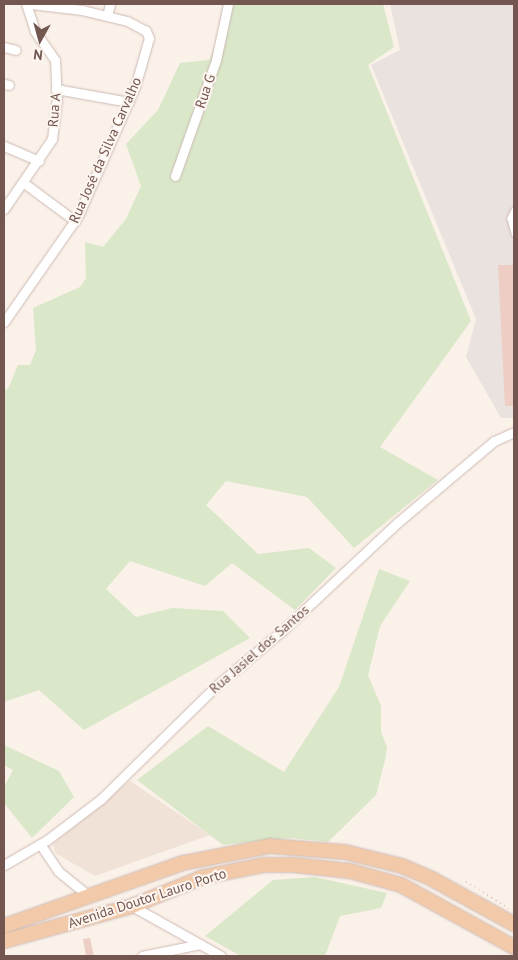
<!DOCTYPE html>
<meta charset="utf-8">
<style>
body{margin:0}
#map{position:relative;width:518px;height:960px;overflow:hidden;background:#faf1e9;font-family:"PT Sans",sans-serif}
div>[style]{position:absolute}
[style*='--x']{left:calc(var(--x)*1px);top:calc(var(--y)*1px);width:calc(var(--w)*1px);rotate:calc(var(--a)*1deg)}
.residential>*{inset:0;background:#f1e2d8}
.industrial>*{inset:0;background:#eae2df}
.green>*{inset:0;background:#dae7c9}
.building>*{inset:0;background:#edcdc4}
.path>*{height:1px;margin-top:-0.5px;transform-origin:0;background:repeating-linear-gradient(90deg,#d2b0a7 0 1px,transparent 0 5px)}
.roads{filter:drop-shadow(0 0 1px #cdbab3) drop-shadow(0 0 1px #cdbab3)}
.lane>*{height:4.5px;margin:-2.25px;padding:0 2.25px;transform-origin:2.25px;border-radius:2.25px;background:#fff}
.street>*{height:9px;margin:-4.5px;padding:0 4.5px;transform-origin:4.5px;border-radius:4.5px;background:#fff}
.primary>*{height:14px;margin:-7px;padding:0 7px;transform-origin:7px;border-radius:7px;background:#f2caa9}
span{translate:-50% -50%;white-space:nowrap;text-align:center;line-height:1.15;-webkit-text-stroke:4px #fdf5ef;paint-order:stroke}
.street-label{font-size:14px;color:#72564f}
.frame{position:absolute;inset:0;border:5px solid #72564f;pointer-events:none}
.north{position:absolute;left:15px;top:15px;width:50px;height:50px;-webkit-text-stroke:4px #fdf5ef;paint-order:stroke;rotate:187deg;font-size:14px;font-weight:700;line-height:20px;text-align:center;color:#72564f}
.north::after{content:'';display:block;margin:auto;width:18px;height:22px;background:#72564f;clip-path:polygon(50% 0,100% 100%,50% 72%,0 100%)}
</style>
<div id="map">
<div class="residential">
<div style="clip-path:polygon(130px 781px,210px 835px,95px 876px,55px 853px,53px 844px)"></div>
</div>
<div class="industrial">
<div style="clip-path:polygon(390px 4px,514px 4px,514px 418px,501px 418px,466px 357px,476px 319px,371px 65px,400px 50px)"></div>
</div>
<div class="green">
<div style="clip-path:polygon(234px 4px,383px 4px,394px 47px,368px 65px,471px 321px,380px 447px,438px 480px,354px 548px,307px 497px,226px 481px,206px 505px,258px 554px,309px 548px,336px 568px,295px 610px,232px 563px,205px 586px,130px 561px,106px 589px,136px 617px,172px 608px,223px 611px,250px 638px,84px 730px,39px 690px,4px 702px,4px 390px,8px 389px,18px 365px,30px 365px,36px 350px,33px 308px,80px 287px,86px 278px,85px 242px,103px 247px,126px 219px,141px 186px,126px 144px,158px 110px,180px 63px,209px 60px)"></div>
<div style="clip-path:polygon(379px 569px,410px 581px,380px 626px,368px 675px,381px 706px,381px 732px,387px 747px,385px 760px,376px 795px,328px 842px,291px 838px,223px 845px,137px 780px,208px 726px,284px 772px,339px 687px)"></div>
<div style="clip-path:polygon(4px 745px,59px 771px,74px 797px,32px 838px,4px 803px,4px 787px,13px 770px,4px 765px)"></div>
<div style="clip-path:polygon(315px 877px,387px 893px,381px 908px,340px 916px,325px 956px,241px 956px,205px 936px,273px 880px)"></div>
</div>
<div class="building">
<div style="clip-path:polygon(498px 265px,514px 265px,514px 406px,505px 406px)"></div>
<div style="clip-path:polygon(90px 938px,94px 956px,86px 956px,83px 939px)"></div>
</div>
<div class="path">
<div style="--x:466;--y:881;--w:57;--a:32"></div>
</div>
<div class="roads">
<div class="lane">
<div style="--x:514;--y:210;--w:9;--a:117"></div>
<div style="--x:510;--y:218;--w:16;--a:75"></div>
</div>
<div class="street">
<div style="--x:107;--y:16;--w:12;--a:-76"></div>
<div style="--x:4;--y:47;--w:12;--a:14"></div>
<div style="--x:4;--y:84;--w:5;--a:11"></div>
<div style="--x:56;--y:89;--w:74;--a:10.1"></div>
<div style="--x:4;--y:146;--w:38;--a:23"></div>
<div style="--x:175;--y:176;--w:123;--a:-70.5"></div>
<div style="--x:216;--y:60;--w:57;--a:-77.9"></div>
<div style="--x:24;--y:183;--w:64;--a:36.7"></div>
<div style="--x:4;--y:209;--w:85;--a:-55.6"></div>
<div style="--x:52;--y:139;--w:38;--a:-83"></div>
<div style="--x:57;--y:101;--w:41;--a:-92.8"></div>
<div style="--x:55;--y:60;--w:35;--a:-125"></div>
<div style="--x:35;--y:31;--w:28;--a:-108"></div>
<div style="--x:4;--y:322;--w:129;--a:-55.1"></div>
<div style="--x:78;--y:216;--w:141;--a:-66.2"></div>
<div style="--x:135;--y:87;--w:51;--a:-74.1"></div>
<div style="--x:149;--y:38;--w:8;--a:-113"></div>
<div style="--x:146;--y:31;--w:21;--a:-152"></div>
<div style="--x:127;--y:21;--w:46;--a:-166.3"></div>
<div style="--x:82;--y:10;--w:51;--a:-173.3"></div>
<div style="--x:40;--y:844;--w:32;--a:56"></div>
<div style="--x:58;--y:871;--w:38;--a:39"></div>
<div style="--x:4;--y:865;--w:50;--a:-30.2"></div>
<div style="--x:47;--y:840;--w:68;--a:-37.2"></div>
<div style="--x:101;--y:799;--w:161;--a:-44.5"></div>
<div style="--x:216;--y:686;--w:87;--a:-39.9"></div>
<div style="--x:283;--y:630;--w:156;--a:-43.2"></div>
<div style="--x:397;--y:523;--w:127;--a:-40.2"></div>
<div style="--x:494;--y:441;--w:22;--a:-24"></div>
<div style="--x:132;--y:906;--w:102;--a:29.3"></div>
<div style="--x:142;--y:956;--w:59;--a:-11.7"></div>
</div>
<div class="primary">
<div style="--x:4;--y:926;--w:190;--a:-19.4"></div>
<div style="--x:183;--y:863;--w:89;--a:-11.1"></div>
<div style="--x:270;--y:846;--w:75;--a:4.6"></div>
<div style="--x:345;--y:852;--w:59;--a:13.8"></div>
<div style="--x:402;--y:866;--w:33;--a:23"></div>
<div style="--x:432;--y:879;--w:94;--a:28.8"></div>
<div style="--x:4;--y:941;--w:133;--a:-15.3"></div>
<div style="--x:132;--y:906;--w:77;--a:-22.2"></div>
<div style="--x:203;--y:877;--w:61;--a:-11.3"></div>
<div style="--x:263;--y:865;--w:31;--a:0"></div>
<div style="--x:294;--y:865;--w:56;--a:6.1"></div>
<div style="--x:350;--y:871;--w:53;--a:15.4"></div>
<div style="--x:401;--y:885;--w:129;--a:28.8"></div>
</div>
</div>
<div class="street-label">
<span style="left:205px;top:91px;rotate:-71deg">Rua G</span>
<span style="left:54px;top:110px;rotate:-85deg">Rua A</span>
<span style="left:105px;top:150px;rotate:-66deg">Rua José da Silva Carvalho</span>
<span style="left:259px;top:649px;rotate:-41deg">Rua Jasiel dos Santos</span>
<span style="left:147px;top:898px;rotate:-18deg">Avenida Doutor Lauro Porto</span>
</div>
<div class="frame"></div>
<div class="north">N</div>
</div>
